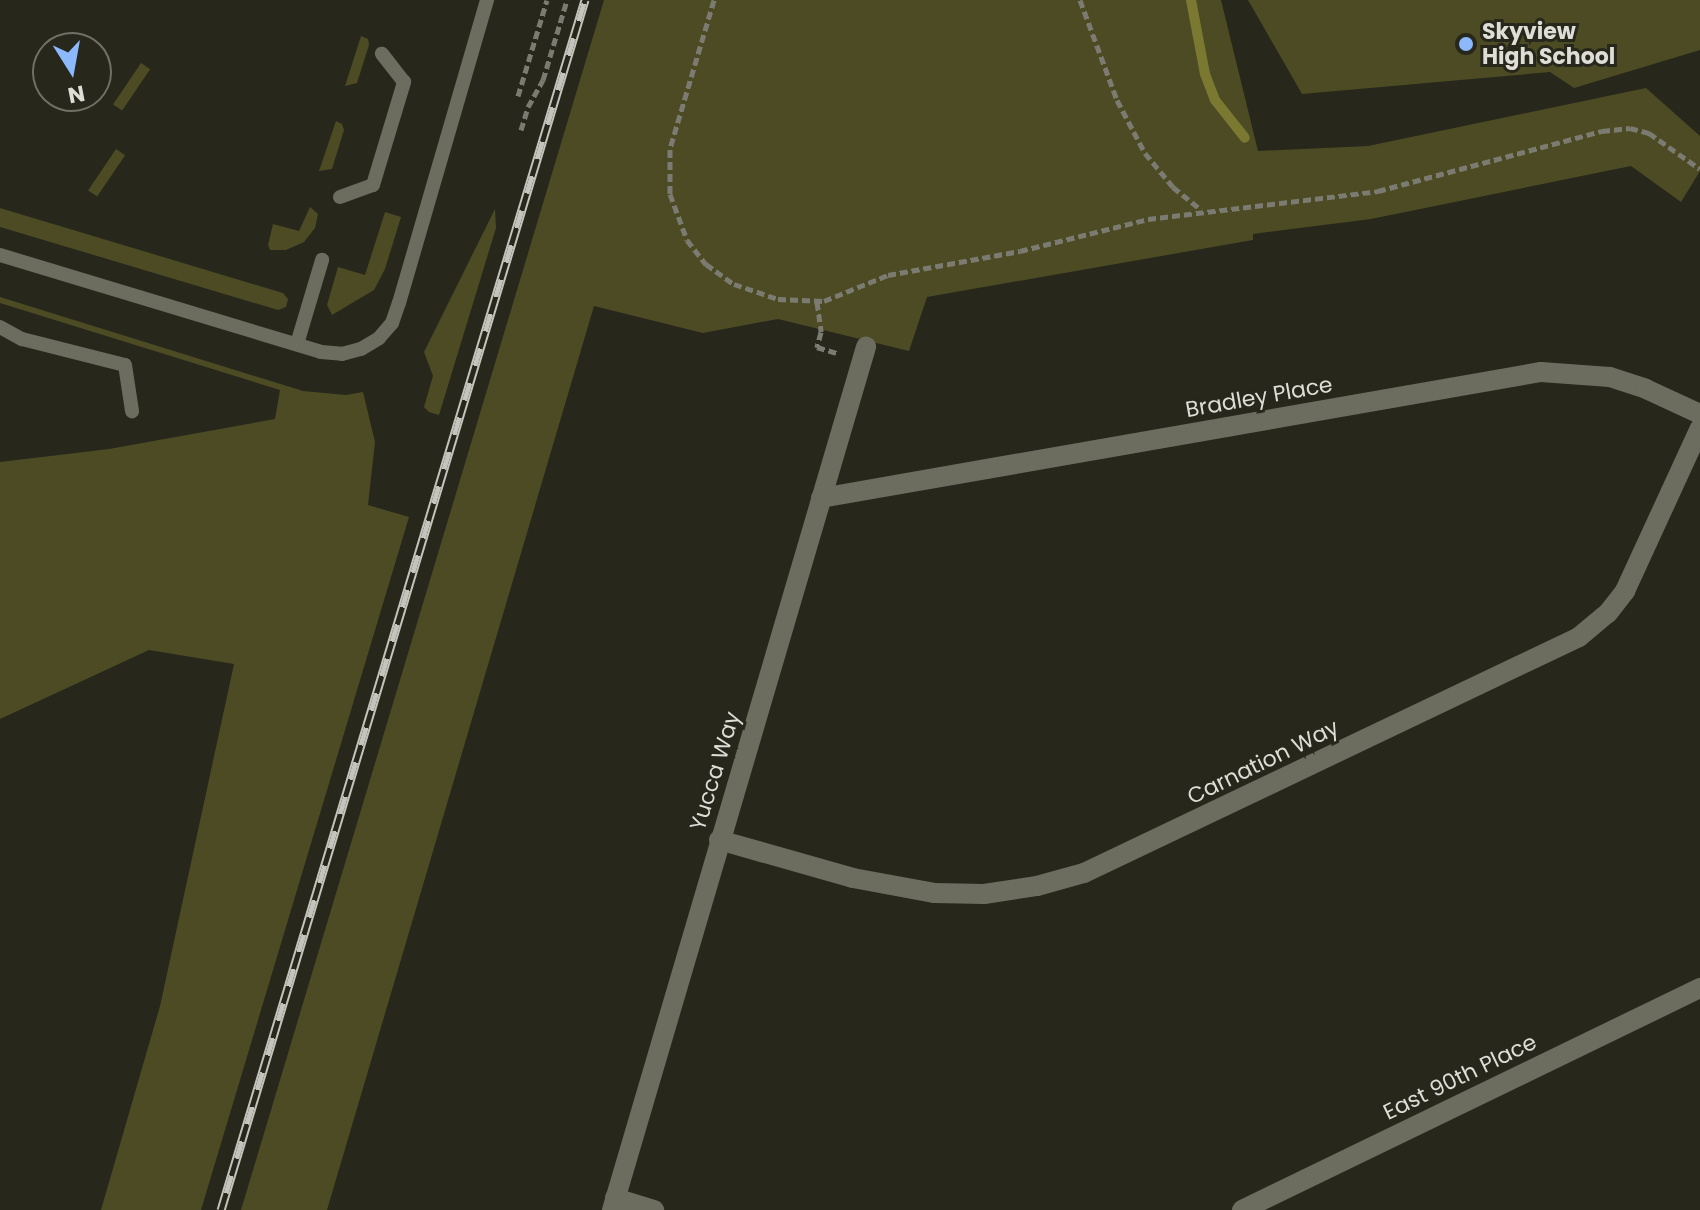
<!DOCTYPE html>
<style>
body{margin:0}
#map{position:relative;width:1700px;height:1210px;overflow:hidden;background:#27271c;font-family:Poppins,sans-serif}
div>[style]{position:absolute}
[style*='--x']{left:calc(var(--x)*1px);top:calc(var(--y)*1px);width:calc(var(--w)*1px);rotate:calc(var(--a)*1deg)}
.green>*{inset:0;background:#4c4b24;transform-origin:0 0}
.stream>*{height:10px;margin:-5px;padding:0 5px;transform-origin:5px;border-radius:5px;background:#7b7931}
.path>*{height:5px;margin-top:-2.5px;transform-origin:0;background:repeating-linear-gradient(90deg,#7b7b72 0 8px,transparent 0 12px)}
.lane>*{height:14px;margin:-7px;padding:0 7px;transform-origin:7px;border-radius:7px;background:#6c6c5f}
.street>*{height:20px;margin:-10px;padding:0 10px;transform-origin:10px;border-radius:10px;background:#6c6c5f}
.rail>*{height:9px;margin-top:-4.5px;transform-origin:0;background:repeating-linear-gradient(90deg,#27271c 0 18px,#c4c4bc 0 36px);box-sizing:border-box;border-block:2px solid #c4c4bc}
.dots>*{width:22px;height:22px;translate:-50% -50%;box-sizing:border-box;border:4px solid #27271c;border-radius:50%}
span{translate:-50% -50%;white-space:nowrap;text-align:center;line-height:1.15;-webkit-text-stroke:6px #27271c;paint-order:stroke}
.poi-label{font-size:22px;color:#deded7;font-weight:700}
.left{translate:0 -50%;text-align:left}
.street-label{font-size:22px;color:#deded7}
.north{position:absolute;left:32px;top:32px;width:80px;height:80px;box-sizing:border-box;background:#27271c;border:2px solid #707067;border-radius:50%;rotate:169deg;font-size:22px;font-weight:700;line-height:32px;text-align:center;color:#deded7}
.north::after{content:'';display:block;margin:auto;width:28px;height:36px;background:#8cb9fc;clip-path:polygon(50% 0,100% 100%,50% 72%,0 100%)}
</style>
<div id="map">
<div class="green">
<div style="clip-path:polygon(604px 0,1221px 0,1258px 151px,1368px 146px,1646px 88px,1700px 136px,1700px 171px,1681px 202px,1631px 166px,1371px 219px,1253px 234px,1253px 240px,927px 297px,909px 351px,778px 319px,703px 333px,594px 306px,327px 1210px,241px 1210px)"></div>
<div style="clip-path:polygon(1248px 0,1700px 0,1700px 50px,1574px 88px,1550px 72px,1302px 94px)"></div>
<div style="clip-path:polygon(361px 36px,368px 39px,369px 45px,357px 83px,345px 86px)"></div>
<div style="left:141px;top:63px;width:11px;height:50px;rotate:34deg"></div>
<div style="clip-path:polygon(336px 121px,342px 124px,344px 130px,332px 169px,319px 171px)"></div>
<div style="left:116px;top:149px;width:11px;height:50px;rotate:34deg"></div>
<div style="clip-path:polygon(310px 207px,318px 214px,315px 228px,304px 242px,286px 250px,270px 250px,268px 245px,273px 224px,299px 231px)"></div>
<div style="clip-path:polygon(0 208px,283px 293px,288px 299px,286px 307px,278px 310px,0 227px)"></div>
<div style="clip-path:polygon(495px 209px,496px 228px,439px 415px,429px 412px,424px 407px,433px 376px,424px 352px)"></div>
<div style="clip-path:polygon(385px 212px,401px 217px,385px 269px,374px 290px,332px 315px,327px 305px,338px 267px,365px 275px)"></div>
<div style="clip-path:polygon(0 297px,303px 391px,346px 395px,363px 392px,375px 442px,368px 505px,409px 517px,201px 1210px,101px 1210px,160px 1006px,234px 664px,149px 650px,0 719px,0 462px,109px 449px,275px 419px,280px 390px,0 303px)"></div>
</div>
<div class="stream">
<div style="--x:1191;--y:0;--w:75;--a:79.3"></div>
<div style="--x:1205;--y:74;--w:28;--a:69"></div>
<div style="--x:1215;--y:100;--w:48;--a:51.7"></div>
</div>
<div class="path">
<div style="--x:714;--y:0;--w:155;--a:106.5"></div>
<div style="--x:670;--y:149;--w:45;--a:90"></div>
<div style="--x:670;--y:194;--w:49;--a:69.7"></div>
<div style="--x:687;--y:240;--w:31;--a:52"></div>
<div style="--x:706;--y:264;--w:34;--a:36"></div>
<div style="--x:734;--y:284;--w:46;--a:18.8"></div>
<div style="--x:778;--y:299;--w:46;--a:2.5"></div>
<div style="--x:824;--y:301;--w:69;--a:-22.1"></div>
<div style="--x:888;--y:275;--w:134;--a:-10.3"></div>
<div style="--x:1020;--y:251;--w:132;--a:-14"></div>
<div style="--x:1148;--y:219;--w:232;--a:-6.9"></div>
<div style="--x:1378;--y:191;--w:232;--a:-15"></div>
<div style="--x:1602;--y:131;--w:28;--a:-6"></div>
<div style="--x:1630;--y:128;--w:20;--a:15"></div>
<div style="--x:1649;--y:133;--w:62;--a:35.2"></div>
<div style="--x:1080;--y:0;--w:107;--a:69.7"></div>
<div style="--x:1117;--y:100;--w:60;--a:62.2"></div>
<div style="--x:1145;--y:153;--w:44;--a:50.5"></div>
<div style="--x:1173;--y:187;--w:36;--a:39"></div>
<div style="--x:518;--y:96;--w:100;--a:-73.2"></div>
<div style="--x:521;--y:130;--w:24;--a:-73"></div>
<div style="--x:528;--y:107;--w:31;--a:-61"></div>
<div style="--x:543;--y:80;--w:84;--a:-73.3"></div>
<div style="--x:817;--y:302;--w:30;--a:82"></div>
<div style="--x:821;--y:332;--w:16;--a:105"></div>
<div style="--x:817;--y:347;--w:21;--a:17"></div>
</div>
<div class="lane">
<div style="--x:340;--y:197;--w:35;--a:-20"></div>
<div style="--x:373;--y:185;--w:108;--a:-73.2"></div>
<div style="--x:404;--y:82;--w:36;--a:-128"></div>
<div style="--x:0;--y:255;--w:335;--a:16.8"></div>
<div style="--x:321;--y:352;--w:21;--a:5"></div>
<div style="--x:342;--y:354;--w:20;--a:-15"></div>
<div style="--x:361;--y:349;--w:21;--a:-31"></div>
<div style="--x:379;--y:338;--w:20;--a:-49"></div>
<div style="--x:392;--y:323;--w:21;--a:-71"></div>
<div style="--x:399;--y:303;--w:316;--a:-73.8"></div>
<div style="--x:0;--y:327;--w:25;--a:29"></div>
<div style="--x:22;--y:339;--w:106;--a:14.2"></div>
<div style="--x:125;--y:365;--w:47;--a:81.3"></div>
<div style="--x:297;--y:344;--w:88;--a:-73.4"></div>
</div>
<div class="street">
<div style="--x:821;--y:498;--w:731;--a:-9.93"></div>
<div style="--x:1541;--y:372;--w:69;--a:4.1"></div>
<div style="--x:1610;--y:377;--w:38;--a:18"></div>
<div style="--x:1646;--y:389;--w:60;--a:24.8"></div>
<div style="--x:719;--y:840;--w:139;--a:15.8"></div>
<div style="--x:853;--y:878;--w:82;--a:10.5"></div>
<div style="--x:934;--y:893;--w:50;--a:1.1"></div>
<div style="--x:984;--y:894;--w:54;--a:-8.6"></div>
<div style="--x:1037;--y:886;--w:49;--a:-15.5"></div>
<div style="--x:1084;--y:873;--w:548;--a:-25.49"></div>
<div style="--x:1579;--y:637;--w:38;--a:-40"></div>
<div style="--x:1608;--y:613;--w:28;--a:-52"></div>
<div style="--x:1625;--y:591;--w:179;--a:-65.3"></div>
<div style="--x:615;--y:1198;--w:41;--a:17.1"></div>
<div style="--x:612;--y:1210;--w:900;--a:-73.6"></div>
<div style="--x:1242;--y:1210;--w:509;--a:-25.86"></div>
</div>
<div class="rail">
<div style="--x:221;--y:1210;--w:1264;--a:-73.26"></div>
</div>
<div class="dots">
<div style="left:1466px;top:44px;background:#8cb9fc"></div>
</div>
<div class="poi-label">
<span class="left" style="left:1482px;top:44px">Skyview<br>High School</span>
</div>
<div class="street-label">
<span style="left:1259px;top:397px;rotate:-10deg">Bradley Place</span>
<span style="left:1263px;top:762px;rotate:-26deg">Carnation Way</span>
<span style="left:715px;top:771px;rotate:-73deg">Yucca Way</span>
<span style="left:1460px;top:1077px;rotate:-26deg">East 90th Place</span>
</div>
<div class="north">N</div>
</div>
